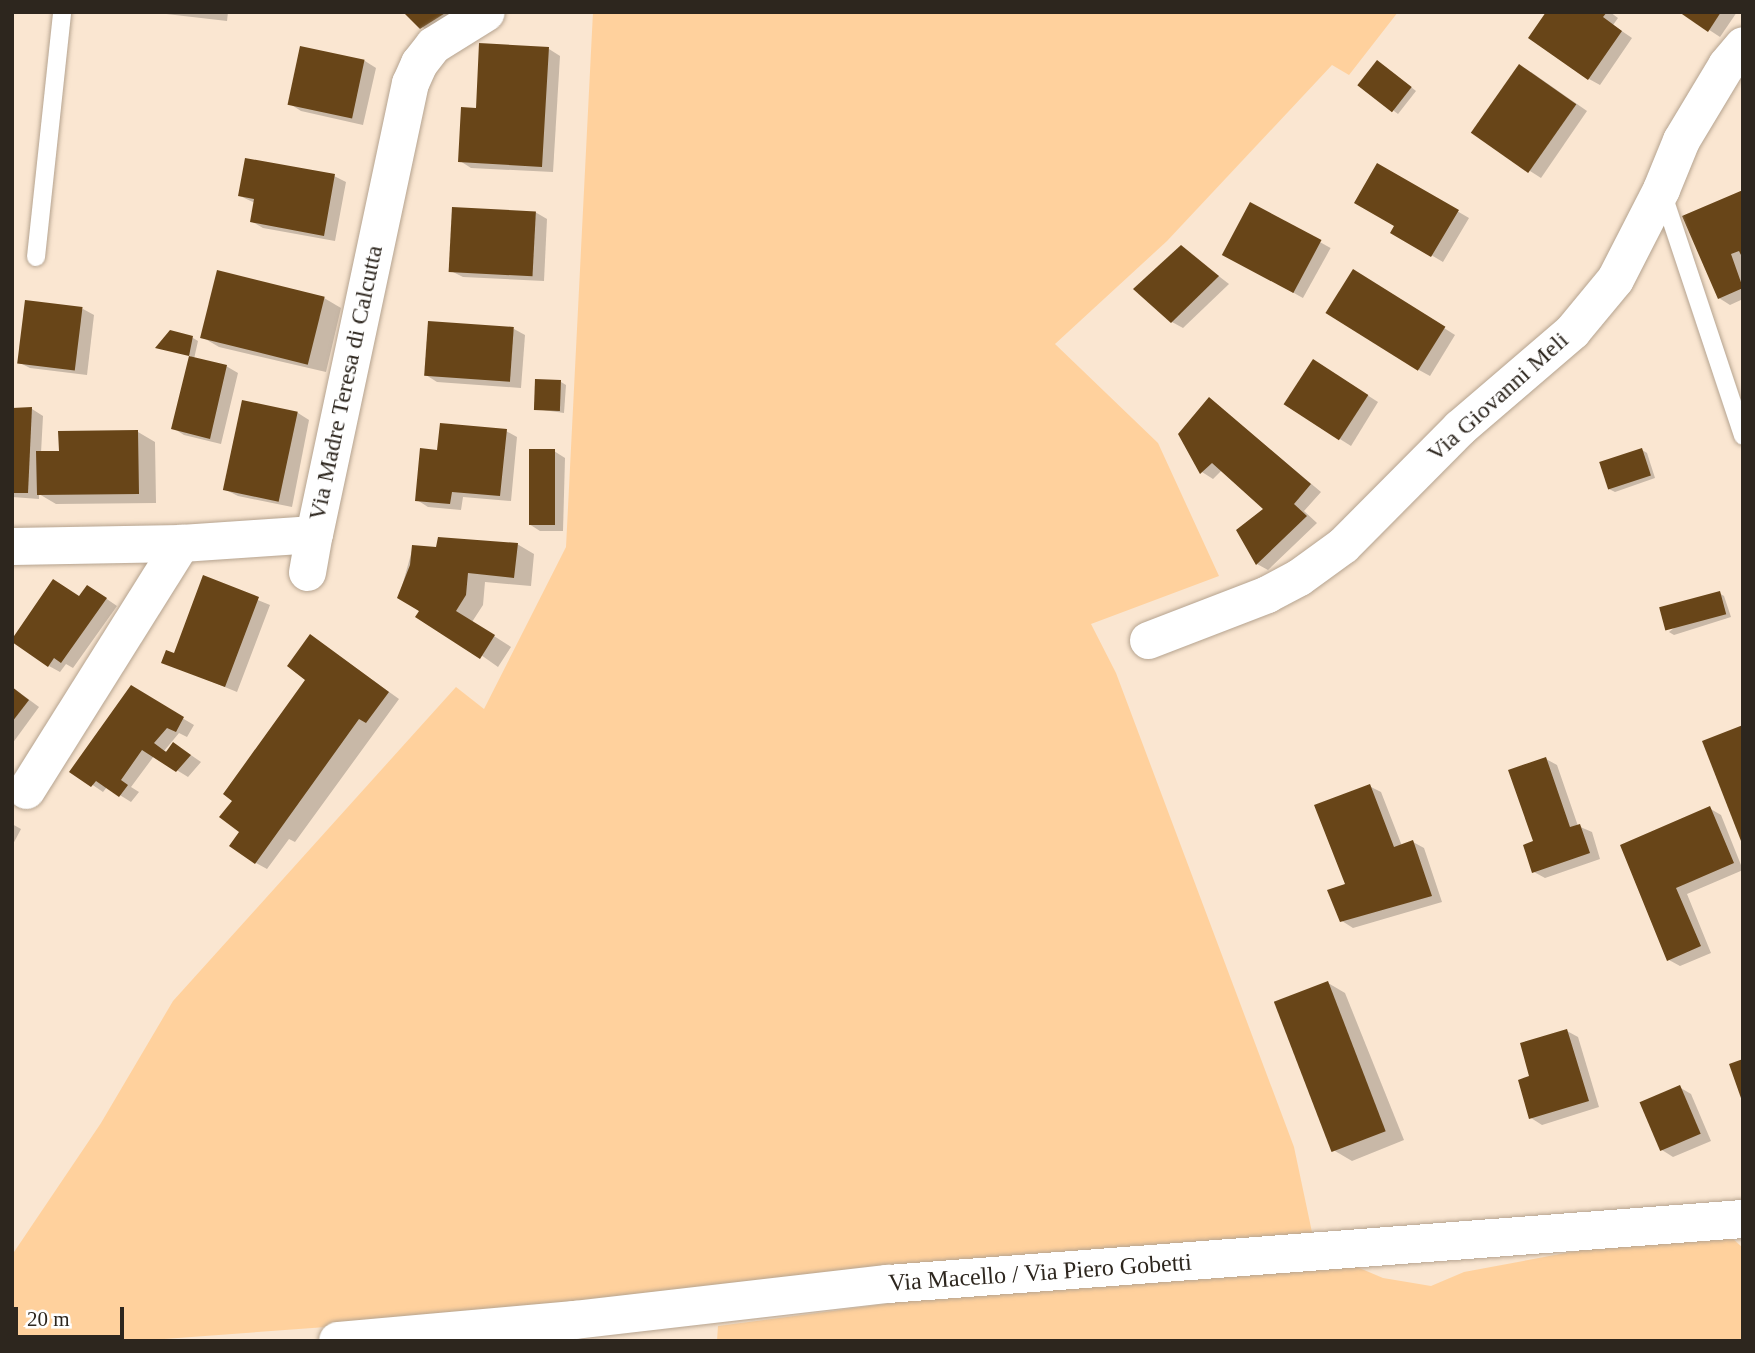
<!DOCTYPE html>
<style>
body{margin:0}
#map{position:relative;width:1755px;height:1353px;overflow:hidden;background:#fae6d1;font-family:"Times New Roman",serif}
div>[style]{position:absolute}
[style*='--x']{left:calc(var(--x)*1px);top:calc(var(--y)*1px);width:calc(var(--w)*1px);rotate:calc(var(--a)*1deg)}
.green>*{inset:0;background:#ffd19d}
.shadow>*{inset:0;background:#0003;transform-origin:0 0}
.building>*{inset:0;background:#684518;transform-origin:0 0}
.roads{filter:drop-shadow(0 0 2px #b5a38f) drop-shadow(0 0 2px #b5a38f)}
.service>*{height:18px;margin:-9px;padding:0 9px;transform-origin:9px;border-radius:9px;background:#fff}
.minor>*{height:37px;margin:-18.5px;padding:0 18.5px;transform-origin:18.5px;border-radius:18.5px;background:#fff}
.tertiary>*{height:38px;margin:-19px;padding:0 19px;transform-origin:19px;border-radius:19px;background:#fff}
span{translate:-50% -50%;white-space:nowrap;text-align:center;line-height:1.15;-webkit-text-stroke:7px #fff;paint-order:stroke}
.street-label{font-size:24px;color:#2d261e}
.frame{position:absolute;inset:0;border:14px solid #2d261e;pointer-events:none}
.scale{position:absolute;left:14px;top:1307px;width:110px;height:32px;box-sizing:border-box;border:4px solid #2d261e;border-top:0;padding-left:9px;font-size:21px;line-height:24px;white-space:nowrap;color:#2d261e;-webkit-text-stroke:5px #fff;paint-order:stroke}
</style>
<div id="map">
<div class="green">
<div style="clip-path:polygon(593px 12px,1398px 12px,1349px 75px,1332px 65px,1167px 241px,1055px 344px,1158px 443px,1219px 576px,1091px 624px,1116px 673px,1294px 1147px,1313px 1237px,326px 1327px,137px 1341px,12px 1341px,12px 1255px,101px 1123px,173px 1001px,456px 687px,484px 709px,566px 547px)"></div>
<div style="clip-path:polygon(1732px 1238px,1743px 1248px,1743px 1341px,717px 1341px,718px 1326px,976px 1292px,1357px 1267px,1383px 1278px,1431px 1286px,1464px 1272px,1587px 1249px)"></div>
</div>
<div class="shadow">
<div style="clip-path:polygon(149px 12px,228px 12px,227px 21px)"></div>
<div style="clip-path:polygon(405px 12px,464px 12px,432px 35px)"></div>
<div style="clip-path:polygon(1548px 12px,1610px 12px,1618px 18px,1613px 25px,1632px 38px,1600px 85px,1589px 79px)"></div>
<div style="clip-path:polygon(1682px 12px,1737px 12px,1720px 37px)"></div>
<div style="clip-path:polygon(302px 48px,365px 61px,376px 68px,363px 125px,301px 111px,290px 104px)"></div>
<div style="clip-path:polygon(549px 49px,560px 56px,553px 172px,471px 168px,460px 161px)"></div>
<div style="clip-path:polygon(1383px 65px,1416px 91px,1398px 114px,1394px 111px)"></div>
<div style="clip-path:polygon(1531px 72px,1587px 111px,1541px 178px,1530px 171px)"></div>
<div style="clip-path:polygon(1378px 165px,1469px 218px,1443px 262px,1392px 232px,1396px 226px)"></div>
<div style="clip-path:polygon(334px 176px,346px 182px,335px 241px,263px 228px,251px 221px,255px 203px,240px 196px)"></div>
<div style="clip-path:polygon(1743px 191px,1743px 299px,1730px 305px,1719px 298px)"></div>
<div style="left:1251px;top:204px;width:91px;height:57px;rotate:29deg"></div>
<div style="clip-path:polygon(535px 212px,547px 219px,544px 281px,463px 277px,451px 271px)"></div>
<div style="clip-path:polygon(1181px 247px,1229px 284px,1183px 328px,1172px 322px)"></div>
<div style="clip-path:polygon(1365px 278px,1455px 335px,1430px 376px,1419px 370px)"></div>
<div style="clip-path:polygon(324px 298px,341px 308px,326px 372px,219px 347px,202px 337px)"></div>
<div style="clip-path:polygon(83px 309px,94px 315px,87px 375px,30px 368px,18px 362px)"></div>
<div style="clip-path:polygon(514px 329px,525px 335px,521px 388px,437px 382px,426px 375px)"></div>
<div style="clip-path:polygon(193px 338px,198px 341px,194px 359px,226px 366px,238px 373px,221px 444px,184px 435px,173px 428px,191px 356px,158px 347px)"></div>
<div style="clip-path:polygon(1325px 368px,1378px 402px,1351px 446px,1286px 405px)"></div>
<div style="clip-path:polygon(561px 382px,566px 385px,564px 413px,536px 409px)"></div>
<div style="clip-path:polygon(1210px 399px,1321px 492px,1304px 511px,1317px 523px,1268px 570px,1257px 564px,1266px 509px,1222px 470px,1213px 479px,1202px 472px)"></div>
<div style="clip-path:polygon(244px 403px,298px 413px,309px 420px,292px 507px,238px 496px,226px 490px)"></div>
<div style="clip-path:polygon(32px 409px,43px 416px,41px 453px,60px 453px,138px 432px,155px 442px,156px 503px,56px 504px,39px 494px,39px 499px,12px 497px,12px 410px)"></div>
<div style="clip-path:polygon(506px 431px,517px 437px,511px 501px,463px 497px,461px 510px,428px 507px,417px 500px,439px 451px)"></div>
<div style="clip-path:polygon(1642px 450px,1647px 453px,1655px 478px,1615px 492px,1609px 489px)"></div>
<div style="clip-path:polygon(554px 451px,565px 458px,563px 531px,540px 531px,529px 524px)"></div>
<div style="clip-path:polygon(517px 544px,534px 554px,531px 586px,485px 582px,483px 605px,472px 622px,511px 647px,498px 667px,399px 597px,413px 547px,438px 549px)"></div>
<div style="clip-path:polygon(204px 578px,270px 605px,237px 692px,164px 662px,175px 655px)"></div>
<div style="clip-path:polygon(98px 593px,117px 606px,73px 668px,66px 664px,60px 672px,49px 666px,80px 598px)"></div>
<div style="clip-path:polygon(1719px 593px,1724px 596px,1731px 617px,1674px 635px,1669px 632px)"></div>
<div style="clip-path:polygon(321px 643px,399px 699px,295px 842px,289px 839px,267px 869px,256px 863px,242px 831px)"></div>
<div style="clip-path:polygon(12px 687px,39px 707px,12px 744px)"></div>
<div style="clip-path:polygon(131px 688px,194px 725px,187px 737px,179px 733px,164px 751px,185px 751px,201px 762px,188px 777px,154px 756px,131px 787px,139px 792px,131px 802px,107px 787px,103px 792px,72px 771px)"></div>
<div style="clip-path:polygon(1546px 759px,1557px 765px,1578px 826px,1592px 832px,1600px 859px,1545px 878px,1534px 872px)"></div>
<div style="clip-path:polygon(1369px 786px,1381px 792px,1402px 846px,1413px 842px,1424px 848px,1442px 902px,1353px 928px,1342px 921px)"></div>
<div style="clip-path:polygon(1709px 808px,1721px 815px,1743px 870px,1687px 894px,1711px 953px,1680px 966px,1669px 960px,1622px 846px)"></div>
<div style="clip-path:polygon(12px 824px,21px 829px,12px 846px)"></div>
<div style="clip-path:polygon(1328px 983px,1345px 993px,1404px 1140px,1352px 1161px,1335px 1151px)"></div>
<div style="clip-path:polygon(1567px 1031px,1578px 1037px,1599px 1107px,1542px 1125px,1531px 1118px)"></div>
<div style="clip-path:polygon(1679px 1087px,1691px 1094px,1711px 1141px,1673px 1157px,1662px 1150px)"></div>
</div>
<div class="building">
<div style="clip-path:polygon(403px 12px,447px 12px,420px 29px)"></div>
<div style="clip-path:polygon(1546px 12px,1607px 12px,1603px 17px,1622px 31px,1588px 80px,1528px 38px)"></div>
<div style="clip-path:polygon(1679px 12px,1721px 12px,1708px 32px)"></div>
<div style="clip-path:polygon(479px 43px,549px 47px,542px 167px,458px 162px,461px 107px,476px 108px)"></div>
<div style="left:300px;top:46px;width:66px;height:60px;rotate:12deg"></div>
<div style="left:1377px;top:60px;width:44px;height:32px;rotate:38deg"></div>
<div style="left:1519px;top:64px;width:70px;height:84px;rotate:35deg"></div>
<div style="clip-path:polygon(245px 158px,335px 174px,324px 236px,250px 222px,254px 199px,238px 196px)"></div>
<div style="clip-path:polygon(1377px 163px,1459px 210px,1431px 257px,1390px 233px,1394px 226px,1354px 203px)"></div>
<div style="clip-path:polygon(1743px 190px,1743px 259px,1739px 251px,1731px 254px,1743px 288px,1718px 299px,1682px 216px)"></div>
<div style="left:1250px;top:202px;width:81px;height:60px;rotate:28deg"></div>
<div style="left:452px;top:207px;width:84px;height:65px;rotate:3deg"></div>
<div style="clip-path:polygon(1181px 245px,1219px 276px,1171px 323px,1133px 289px)"></div>
<div style="left:1353px;top:269px;width:109px;height:52px;rotate:32deg"></div>
<div style="left:217px;top:270px;width:111px;height:70px;rotate:14deg"></div>
<div style="left:25px;top:300px;width:58px;height:64px;rotate:7deg"></div>
<div style="left:428px;top:321px;width:86px;height:55px;rotate:4deg"></div>
<div style="clip-path:polygon(170px 330px,193px 336px,189px 356px,227px 365px,210px 439px,171px 429px,189px 356px,155px 348px)"></div>
<div style="left:1313px;top:359px;width:66px;height:54px;rotate:33deg"></div>
<div style="left:535px;top:379px;width:26px;height:31px;rotate:2deg"></div>
<div style="clip-path:polygon(1209px 397px,1311px 484px,1294px 504px,1307px 516px,1256px 565px,1236px 530px,1263px 509px,1212px 463px,1200px 474px,1178px 434px)"></div>
<div style="left:242px;top:400px;width:57px;height:92px;rotate:12deg"></div>
<div style="clip-path:polygon(32px 407px,28px 493px,12px 493px,12px 408px)"></div>
<div style="clip-path:polygon(440px 423px,507px 429px,500px 496px,452px 492px,450px 504px,415px 501px,420px 448px,437px 450px)"></div>
<div style="clip-path:polygon(138px 430px,139px 494px,37px 495px,36px 451px,59px 451px,58px 431px)"></div>
<div style="left:1642px;top:448px;width:29px;height:45px;rotate:72deg"></div>
<div style="left:529px;top:449px;width:26px;height:76px"></div>
<div style="clip-path:polygon(438px 537px,518px 543px,514px 578px,468px 573px,466px 595px,456px 611px,495px 635px,480px 659px,415px 617px,419px 611px,397px 598px,410px 565px,412px 545px,436px 547px)"></div>
<div style="clip-path:polygon(203px 575px,259px 597px,225px 687px,161px 663px,166px 650px,174px 653px)"></div>
<div style="clip-path:polygon(53px 579px,79px 596px,87px 585px,107px 598px,61px 663px,54px 658px,48px 667px,12px 642px,12px 639px)"></div>
<div style="left:1720px;top:591px;width:24px;height:63px;rotate:75deg"></div>
<div style="clip-path:polygon(310px 634px,389px 692px,366px 723px,359px 719px,255px 864px,229px 846px,239px 832px,219px 817px,232px 801px,223px 794px,305px 680px,287px 666px)"></div>
<div style="clip-path:polygon(131px 685px,184px 717px,176px 732px,167px 728px,154px 743px,166px 752px,173px 742px,191px 755px,176px 772px,142px 750px,121px 780px,128px 785px,119px 797px,96px 781px,91px 787px,69px 772px)"></div>
<div style="clip-path:polygon(12px 687px,29px 700px,12px 722px)"></div>
<div style="clip-path:polygon(1743px 725px,1743px 846px,1702px 741px)"></div>
<div style="clip-path:polygon(1546px 757px,1570px 827px,1580px 824px,1590px 853px,1532px 873px,1523px 845px,1533px 841px,1508px 770px)"></div>
<div style="clip-path:polygon(1370px 784px,1394px 847px,1413px 840px,1432px 896px,1340px 922px,1327px 890px,1345px 884px,1314px 805px)"></div>
<div style="clip-path:polygon(1710px 806px,1734px 863px,1676px 888px,1701px 946px,1667px 961px,1620px 845px)"></div>
<div style="left:1328px;top:981px;width:161px;height:58px;rotate:69deg"></div>
<div style="clip-path:polygon(1567px 1029px,1589px 1101px,1529px 1119px,1518px 1080px,1529px 1076px,1520px 1043px)"></div>
<div style="clip-path:polygon(1743px 1059px,1743px 1101px,1742px 1101px,1729px 1064px)"></div>
<div style="left:1680px;top:1085px;width:53px;height:44px;rotate:67deg"></div>
</div>
<div class="roads">
<div class="service">
<div style="--x:1662;--y:192;--w:257;--a:71.6"></div>
<div style="--x:36;--y:257;--w:246;--a:-83.9"></div>
</div>
<div class="minor">
<div style="--x:12;--y:546;--w:169;--a:-1"></div>
<div style="--x:181;--y:543;--w:133;--a:-3.9"></div>
<div style="--x:314;--y:534;--w:461;--a:-78"></div>
<div style="--x:410;--y:83;--w:22;--a:-66"></div>
<div style="--x:419;--y:63;--w:23;--a:-52"></div>
<div style="--x:433;--y:45;--w:62;--a:-31.9"></div>
<div style="--x:307;--y:572;--w:39;--a:-80"></div>
<div style="--x:1148;--y:640;--w:128;--a:-21.1"></div>
<div style="--x:1267;--y:594;--w:36;--a:-28"></div>
<div style="--x:1299;--y:577;--w:54;--a:-36"></div>
<div style="--x:1343;--y:545;--w:165;--a:-45.2"></div>
<div style="--x:1459;--y:428;--w:149;--a:-40.6"></div>
<div style="--x:1572;--y:331;--w:67;--a:-50.4"></div>
<div style="--x:1615;--y:279;--w:101;--a:-62.9"></div>
<div style="--x:1661;--y:189;--w:53;--a:-67.8"></div>
<div style="--x:1681;--y:140;--w:87;--a:-59"></div>
<div style="--x:1726;--y:65;--w:26;--a:-50"></div>
<div style="--x:26;--y:790;--w:292;--a:-57.9"></div>
</div>
<div class="tertiary">
<div style="--x:338;--y:1341;--w:238;--a:-5.1"></div>
<div style="--x:575;--y:1320;--w:315;--a:-6.6"></div>
<div style="--x:888;--y:1284;--w:857;--a:-4.35"></div>
</div>
</div>
<div class="street-label">
<span style="left:346px;top:383px;rotate:-78deg">Via Madre Teresa di Calcutta</span>
<span style="left:1498px;top:397px;rotate:-42deg">Via Giovanni Meli</span>
<span style="left:1040px;top:1273px;rotate:-4deg">Via Macello / Via Piero Gobetti</span>
</div>
<div class="frame"></div>
<div class="scale">20 m</div>
</div>
